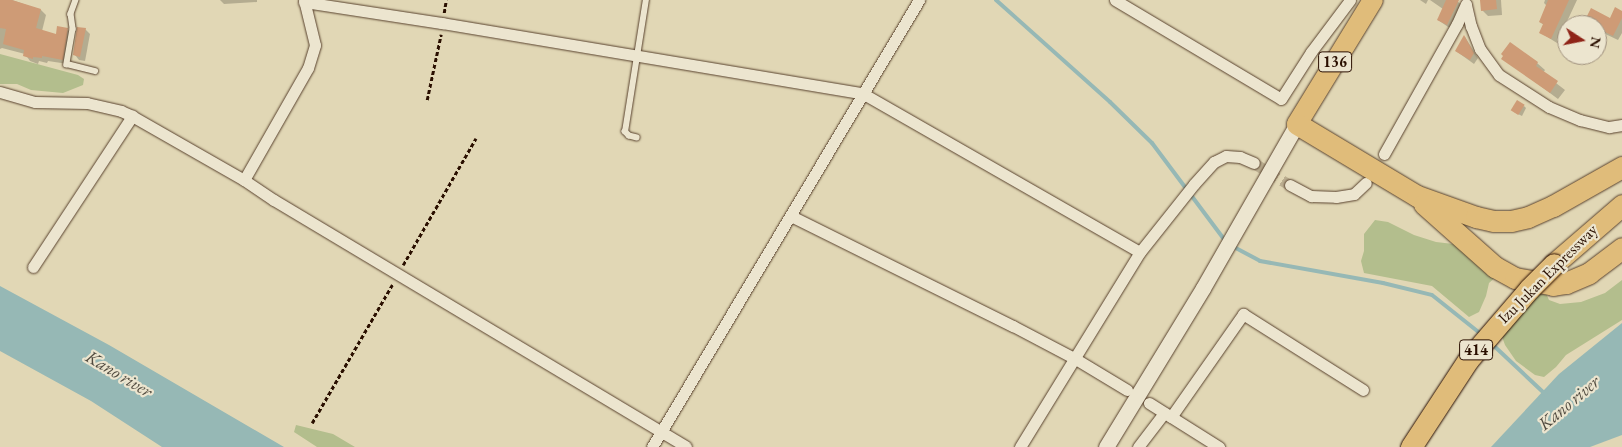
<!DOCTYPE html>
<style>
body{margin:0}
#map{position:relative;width:1622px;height:447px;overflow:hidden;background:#e1d7b5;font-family:"EB Garamond",serif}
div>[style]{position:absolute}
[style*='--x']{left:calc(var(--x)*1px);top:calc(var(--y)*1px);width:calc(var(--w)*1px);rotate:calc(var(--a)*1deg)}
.green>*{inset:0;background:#b3be8d}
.water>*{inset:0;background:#96b8b5}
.shadow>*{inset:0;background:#0003}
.stream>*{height:4px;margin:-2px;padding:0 2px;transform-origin:2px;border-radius:2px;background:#96b8b5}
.building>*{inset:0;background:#ce9b76;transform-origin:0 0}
.minor-tunnel>*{height:11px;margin-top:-5.5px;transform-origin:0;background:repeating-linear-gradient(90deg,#bcaf91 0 11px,transparent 0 16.5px)}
.path>*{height:2.5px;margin-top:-1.25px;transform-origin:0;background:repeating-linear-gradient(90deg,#2a0f00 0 4px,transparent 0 6.5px)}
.roads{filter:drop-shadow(0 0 1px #58412d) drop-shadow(0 0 1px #58412d)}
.service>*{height:5.5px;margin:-2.75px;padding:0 2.75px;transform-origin:2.75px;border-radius:2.75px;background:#ece5cf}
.minor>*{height:11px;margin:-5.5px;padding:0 5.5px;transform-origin:5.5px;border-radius:5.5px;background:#ece5cf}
.tertiary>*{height:15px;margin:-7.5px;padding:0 7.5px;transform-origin:7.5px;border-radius:7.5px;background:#ece5cf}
.trunk>*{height:20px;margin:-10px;padding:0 10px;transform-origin:10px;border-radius:10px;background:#e0bc7a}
.motorway>*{height:21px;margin:-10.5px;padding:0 10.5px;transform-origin:10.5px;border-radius:10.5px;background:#e0bc7a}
.bridges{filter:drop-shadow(0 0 1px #2a0f00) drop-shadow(0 0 1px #2a0f00)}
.motorway-bridge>*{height:21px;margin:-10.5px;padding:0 10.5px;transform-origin:10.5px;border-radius:10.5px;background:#e0bc7a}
span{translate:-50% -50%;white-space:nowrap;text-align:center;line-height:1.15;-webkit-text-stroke:4.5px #ece5cf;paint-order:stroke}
.shield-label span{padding:1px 4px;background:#ece5cf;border:1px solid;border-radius:4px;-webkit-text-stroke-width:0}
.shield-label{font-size:15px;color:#2a0f00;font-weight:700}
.street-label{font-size:16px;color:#2a0f00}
.water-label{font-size:18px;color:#504a3f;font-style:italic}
.north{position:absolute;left:1557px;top:15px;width:50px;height:50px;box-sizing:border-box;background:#ece5cf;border:1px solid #9e8f7c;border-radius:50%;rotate:101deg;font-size:14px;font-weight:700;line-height:20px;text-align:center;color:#2a0f00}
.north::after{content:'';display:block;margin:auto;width:18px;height:22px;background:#8f2418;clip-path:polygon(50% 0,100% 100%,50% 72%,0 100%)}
</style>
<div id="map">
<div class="green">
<div style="clip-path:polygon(0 54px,78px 75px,84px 79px,83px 85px,63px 93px,31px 90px,17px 84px,0 84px)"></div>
<div style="clip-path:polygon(1375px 220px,1388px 222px,1414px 235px,1436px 242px,1462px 245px,1498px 275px,1489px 283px,1486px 296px,1479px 312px,1469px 317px,1432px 286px,1364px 273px,1361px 261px,1364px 251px,1364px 234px)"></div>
<div style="clip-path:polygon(1622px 280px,1622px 320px,1566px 355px,1556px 367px,1544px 377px,1535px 375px,1516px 361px,1505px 345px,1501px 334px,1532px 296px,1545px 291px,1549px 300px,1560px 304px,1581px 302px,1605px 293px)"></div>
<div style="clip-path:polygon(296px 425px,333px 434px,355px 447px,360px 447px,317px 447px,294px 432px)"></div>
</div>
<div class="water">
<div style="clip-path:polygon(0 286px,109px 345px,284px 447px,162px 447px,91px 401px,0 351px)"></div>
<div style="clip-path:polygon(1622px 323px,1622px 435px,1590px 447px,1491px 447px,1559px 374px)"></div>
</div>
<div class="shadow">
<div style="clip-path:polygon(0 0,12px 0,41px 10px,46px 15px,42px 31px,57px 36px,68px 30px,73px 35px,68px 64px,48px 61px,47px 63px,39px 61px,38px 64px,30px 61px,25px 54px,2px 48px,0 49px)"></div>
<div style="clip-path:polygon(220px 0,257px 0,257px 2px,224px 4px)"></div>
<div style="clip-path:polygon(1420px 0,1428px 0,1426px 4px)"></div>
<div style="clip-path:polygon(1430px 0,1456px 0,1465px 8px,1454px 31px,1438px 20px,1443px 9px)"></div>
<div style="clip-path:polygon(1482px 0,1501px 0,1502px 15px,1488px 16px,1482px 10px)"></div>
<div style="clip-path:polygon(1545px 0,1577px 0,1557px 43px,1541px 33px,1544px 25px,1540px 22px,1547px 6px,1544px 3px)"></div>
<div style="clip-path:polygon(1622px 12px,1622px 33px,1618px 40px,1597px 30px,1597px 25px,1589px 25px,1585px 22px,1610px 19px)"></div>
<div style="clip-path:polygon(85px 29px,90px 34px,85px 61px,79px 60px,75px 55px)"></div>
<div style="clip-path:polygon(1465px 37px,1478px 58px,1474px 64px,1456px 51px)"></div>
<div style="clip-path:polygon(1503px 58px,1537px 63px,1545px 70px,1543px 73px,1565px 90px,1558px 99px)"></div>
<div style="clip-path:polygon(1524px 106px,1526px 108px,1522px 116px,1514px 112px)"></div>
</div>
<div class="stream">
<div style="--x:996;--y:0;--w:153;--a:41.8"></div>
<div style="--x:1110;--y:102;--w:59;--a:44.3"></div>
<div style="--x:1152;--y:143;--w:124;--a:53.2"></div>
<div style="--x:1232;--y:246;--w:32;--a:28"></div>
<div style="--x:1260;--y:261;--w:125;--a:10.1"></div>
<div style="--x:1383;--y:283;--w:50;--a:13.8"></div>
<div style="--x:1432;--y:295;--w:63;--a:38.5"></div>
<div style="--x:1492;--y:344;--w:73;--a:43.3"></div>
</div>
<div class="building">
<div style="clip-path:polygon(0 0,12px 0,41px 9px,36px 28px,56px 34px,57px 26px,68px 28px,63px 60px,42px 56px,42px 58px,33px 57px,33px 59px,23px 56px,24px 50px,3px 44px,6px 29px,0 28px)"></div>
<div style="clip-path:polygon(1446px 0,1459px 0,1447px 25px,1437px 20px)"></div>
<div style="clip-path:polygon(1480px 0,1496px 0,1497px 9px,1481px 11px)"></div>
<div style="clip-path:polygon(1548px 0,1569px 0,1551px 39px,1539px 33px,1543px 24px,1539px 22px)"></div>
<div style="clip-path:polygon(1615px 7px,1622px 11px,1622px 18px,1613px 36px,1597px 28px,1597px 25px,1584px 22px,1591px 8px,1610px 18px)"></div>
<div style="clip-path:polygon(77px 27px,86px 28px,80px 57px,73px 55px)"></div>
<div style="clip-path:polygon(1464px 35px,1474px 53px,1470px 60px,1455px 51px)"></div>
<div style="clip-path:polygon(1510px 42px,1538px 62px,1536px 66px,1558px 81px,1550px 93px,1501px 59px,1503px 56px,1501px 54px)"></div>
<div style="left:1517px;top:100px;width:9px;height:12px;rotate:32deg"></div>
</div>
<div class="minor-tunnel">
<div style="--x:1254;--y:163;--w:42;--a:31.4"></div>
</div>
<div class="path">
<div style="--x:444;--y:13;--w:13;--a:-81"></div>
<div style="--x:427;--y:100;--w:67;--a:-78"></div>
<div style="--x:403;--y:265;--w:146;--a:-60.1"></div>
<div style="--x:312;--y:423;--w:160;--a:-59.9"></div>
</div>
<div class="roads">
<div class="service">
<div style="--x:76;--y:0;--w:15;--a:110"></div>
<div style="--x:71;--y:14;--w:15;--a:82"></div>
<div style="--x:73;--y:29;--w:36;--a:100"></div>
<div style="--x:67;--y:64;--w:29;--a:14"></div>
<div style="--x:637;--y:138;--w:8;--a:-166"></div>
<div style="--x:629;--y:136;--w:6;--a:-135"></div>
<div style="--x:625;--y:132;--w:134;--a:-81"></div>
</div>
<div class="minor">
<div style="--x:1115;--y:0;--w:193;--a:30.8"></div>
<div style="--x:1281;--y:99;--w:56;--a:-57.4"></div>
<div style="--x:1311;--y:52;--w:65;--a:-53.1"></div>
<div style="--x:304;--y:2;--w:140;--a:8.7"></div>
<div style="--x:442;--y:23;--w:426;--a:9.5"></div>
<div style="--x:862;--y:93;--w:320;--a:29.8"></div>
<div style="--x:1466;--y:5;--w:22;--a:77"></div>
<div style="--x:1471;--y:26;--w:25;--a:69"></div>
<div style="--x:1480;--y:49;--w:32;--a:54"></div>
<div style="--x:1499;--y:75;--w:59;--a:32.6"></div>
<div style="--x:1549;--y:107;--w:34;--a:23"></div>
<div style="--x:1580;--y:120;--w:30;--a:14"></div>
<div style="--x:1609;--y:127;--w:13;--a:-9"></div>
<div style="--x:0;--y:92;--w:36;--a:16"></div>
<div style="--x:35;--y:102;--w:52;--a:1.1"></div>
<div style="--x:87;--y:103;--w:35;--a:13"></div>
<div style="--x:121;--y:111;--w:12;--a:24"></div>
<div style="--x:132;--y:116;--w:129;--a:29.7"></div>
<div style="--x:244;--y:180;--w:36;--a:34"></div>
<div style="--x:274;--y:200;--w:480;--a:30.9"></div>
<div style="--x:1384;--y:154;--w:149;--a:-60.7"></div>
<div style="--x:1457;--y:24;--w:22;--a:-66"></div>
<div style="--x:244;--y:180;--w:129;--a:-60.3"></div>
<div style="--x:308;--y:68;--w:24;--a:-73"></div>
<div style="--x:315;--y:45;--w:46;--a:-103.7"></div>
<div style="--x:1290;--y:185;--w:24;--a:28"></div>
<div style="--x:1311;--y:196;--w:25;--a:2"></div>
<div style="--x:1336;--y:197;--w:18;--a:-9"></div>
<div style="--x:1354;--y:194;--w:16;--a:-43"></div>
<div style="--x:791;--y:216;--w:248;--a:26.4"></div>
<div style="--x:1013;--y:326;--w:69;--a:27.7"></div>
<div style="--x:1074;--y:358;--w:62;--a:31.1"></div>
<div style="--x:33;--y:267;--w:181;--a:-56.7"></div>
<div style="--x:1149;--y:403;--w:83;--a:32.2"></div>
<div style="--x:1171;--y:417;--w:126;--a:-55"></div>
<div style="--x:1243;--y:314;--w:142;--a:32.3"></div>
<div style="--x:652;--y:447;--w:521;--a:-59.15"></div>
<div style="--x:1020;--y:447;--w:229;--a:-58.4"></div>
<div style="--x:1140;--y:252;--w:87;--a:-51.5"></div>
<div style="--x:1194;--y:184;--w:30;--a:-48"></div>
<div style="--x:1214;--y:162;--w:13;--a:-27"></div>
<div style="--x:1226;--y:156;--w:14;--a:4"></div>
<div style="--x:1240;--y:157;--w:15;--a:23"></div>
<div style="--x:1138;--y:447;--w:43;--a:-52.6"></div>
</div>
<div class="tertiary">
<div style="--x:1106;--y:447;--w:186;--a:-58.6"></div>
<div style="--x:1203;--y:288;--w:189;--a:-60.2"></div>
</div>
<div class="trunk">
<div style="--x:1297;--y:124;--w:145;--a:-58.5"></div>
</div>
<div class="motorway">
<div style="--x:1297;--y:124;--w:140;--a:31"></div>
<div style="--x:1417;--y:196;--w:63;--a:19.6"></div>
<div style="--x:1476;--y:217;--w:18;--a:13"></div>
<div style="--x:1494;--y:221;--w:17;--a:0"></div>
<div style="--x:1511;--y:221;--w:17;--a:-13"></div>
<div style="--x:1528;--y:217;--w:27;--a:-24"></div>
<div style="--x:1553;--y:206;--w:79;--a:-29.5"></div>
<div style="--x:1424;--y:204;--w:95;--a:41.6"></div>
<div style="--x:1495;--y:267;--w:23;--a:29"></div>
<div style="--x:1515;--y:278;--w:39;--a:10"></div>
<div style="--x:1553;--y:285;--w:13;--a:-9"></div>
<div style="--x:1566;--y:283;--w:25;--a:-23"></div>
<div style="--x:1589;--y:273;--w:41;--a:-37.1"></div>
<div style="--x:1554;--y:264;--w:90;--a:-40.9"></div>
</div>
</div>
<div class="bridges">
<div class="motorway-bridge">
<div style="--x:1411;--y:447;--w:104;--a:-56.8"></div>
<div style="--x:1468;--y:360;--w:94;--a:-49.3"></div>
<div style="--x:1529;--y:289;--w:35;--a:-45"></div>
</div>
</div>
<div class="shield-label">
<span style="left:1335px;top:62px">136</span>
<span style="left:1476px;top:350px">414</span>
</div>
<div class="street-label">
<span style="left:1548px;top:274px;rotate:-45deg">Izu Jukan Expressway</span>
</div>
<div class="water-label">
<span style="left:119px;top:374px;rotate:31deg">Kano river</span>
<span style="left:1569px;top:403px;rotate:-40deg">Kano river</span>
</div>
<div class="north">N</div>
</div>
